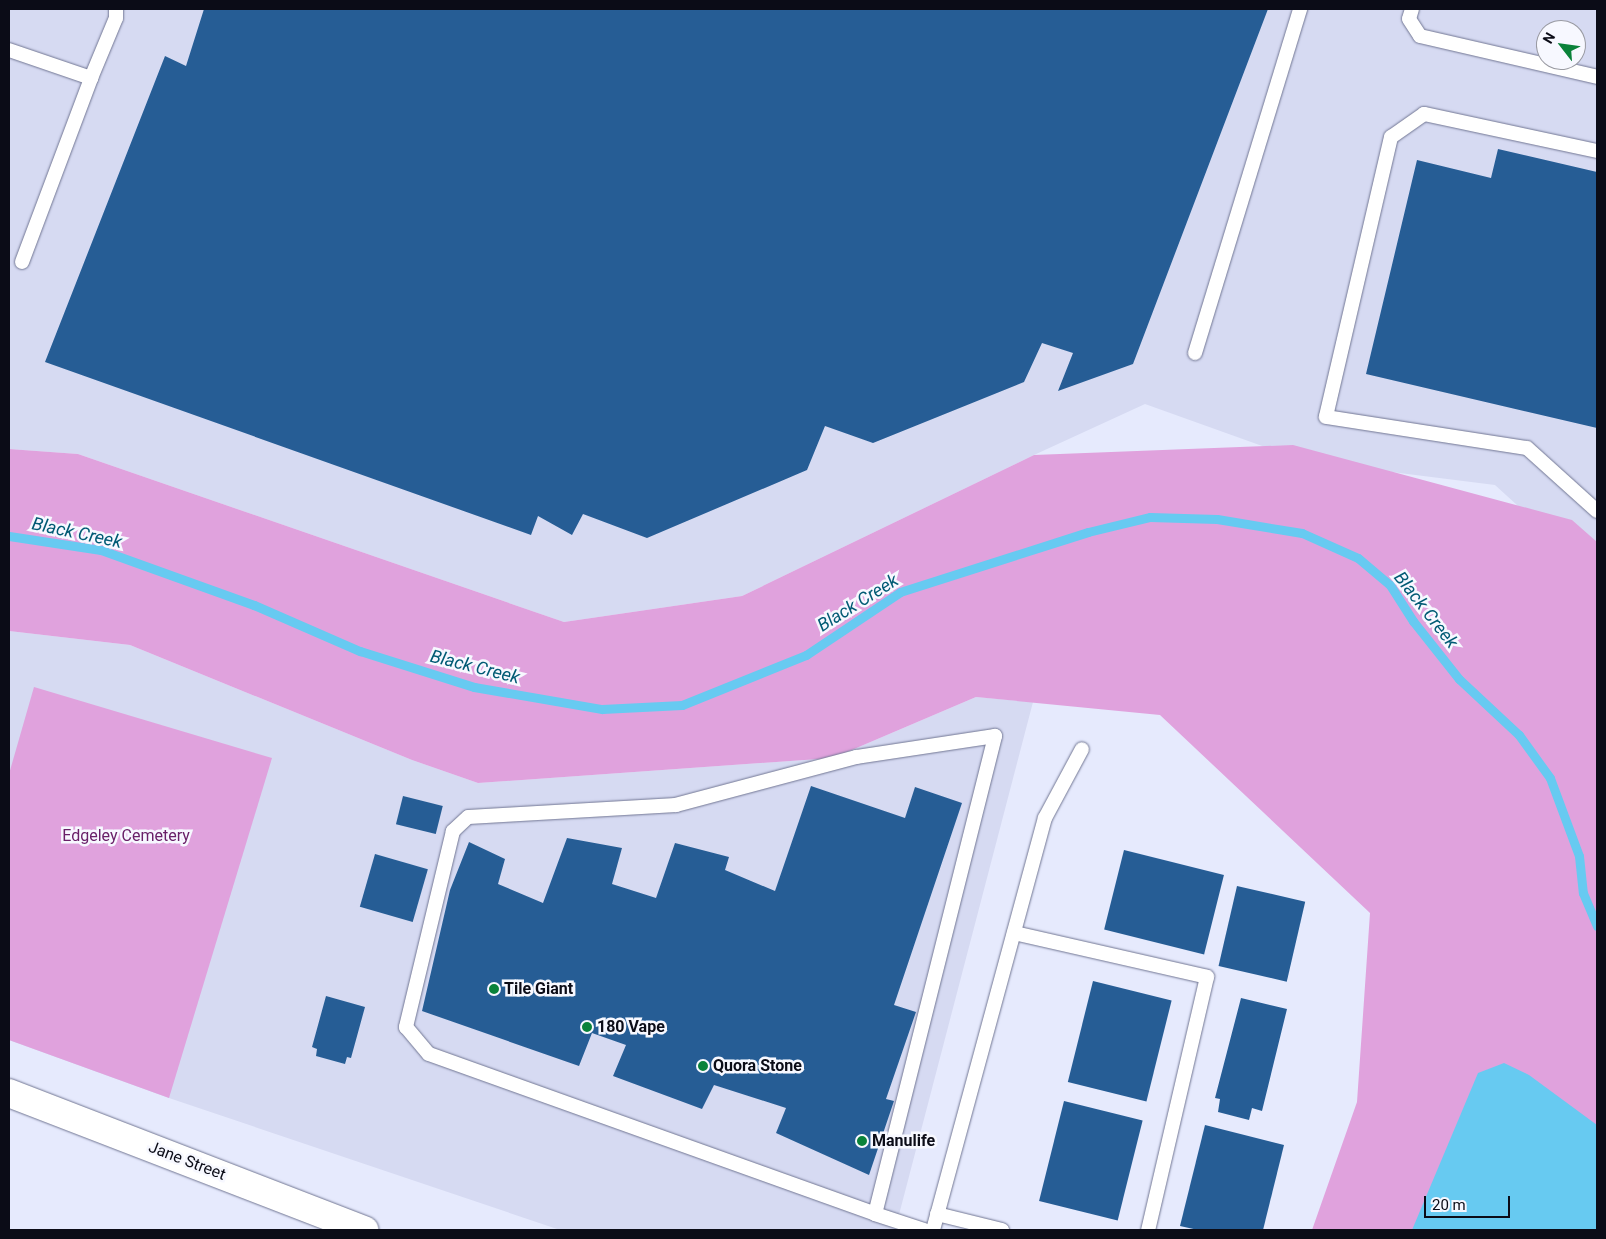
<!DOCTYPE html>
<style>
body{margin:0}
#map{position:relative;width:1606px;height:1239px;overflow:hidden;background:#e6eafd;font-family:Roboto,sans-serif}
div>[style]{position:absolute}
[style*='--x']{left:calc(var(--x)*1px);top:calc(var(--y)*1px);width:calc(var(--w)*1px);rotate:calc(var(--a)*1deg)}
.built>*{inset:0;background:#d6daf2}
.green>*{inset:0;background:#e0a2dd}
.water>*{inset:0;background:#67caf1}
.stream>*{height:9px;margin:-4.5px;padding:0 4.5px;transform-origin:4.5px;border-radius:4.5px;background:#67caf1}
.building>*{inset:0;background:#265d95;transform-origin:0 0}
.roads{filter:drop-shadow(0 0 1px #717693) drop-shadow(0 0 1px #717693)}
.service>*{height:14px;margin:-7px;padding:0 7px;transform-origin:7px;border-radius:7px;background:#fff}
.secondary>*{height:28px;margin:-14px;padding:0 14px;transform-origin:14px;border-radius:14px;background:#fff}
.dots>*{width:14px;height:14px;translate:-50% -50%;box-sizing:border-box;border:2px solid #f7f8ff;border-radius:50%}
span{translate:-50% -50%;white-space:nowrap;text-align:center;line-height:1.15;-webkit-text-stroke:5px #f7f8ff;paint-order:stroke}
.park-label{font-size:16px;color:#692068}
.poi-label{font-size:16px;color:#0b0c17;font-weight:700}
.left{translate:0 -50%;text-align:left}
.street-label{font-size:16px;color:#0b0c17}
.water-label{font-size:18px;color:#015a74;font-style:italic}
.frame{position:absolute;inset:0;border:10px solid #0b0c17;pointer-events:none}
.north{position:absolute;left:1536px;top:20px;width:50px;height:50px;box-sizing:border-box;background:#f7f8ff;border:1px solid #999aa2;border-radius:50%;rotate:300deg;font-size:14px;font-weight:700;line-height:20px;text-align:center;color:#0b0c17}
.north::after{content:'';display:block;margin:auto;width:18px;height:22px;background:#0a823a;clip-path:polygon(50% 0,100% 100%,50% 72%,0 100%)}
.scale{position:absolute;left:1424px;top:1196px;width:86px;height:22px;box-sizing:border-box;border:2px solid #0b0c17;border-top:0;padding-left:6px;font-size:15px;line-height:18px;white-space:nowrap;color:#0b0c17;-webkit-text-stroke:4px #f7f8ff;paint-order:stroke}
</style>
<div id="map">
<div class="built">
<div style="clip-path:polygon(evenodd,9px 9px,1597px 9px,1597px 578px,1495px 485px,1304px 461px,1145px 404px,1034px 455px,742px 596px,564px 622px,78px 454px,9px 449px,9px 9px,1546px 30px,1576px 30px,1576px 60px,1546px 60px,1546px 30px)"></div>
<div style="clip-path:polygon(9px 631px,130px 645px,412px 760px,478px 783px,833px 758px,976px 697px,1033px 702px,895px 1230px,560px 1230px,169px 1098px,9px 1040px)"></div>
</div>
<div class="green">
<div style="clip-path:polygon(1293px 445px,1572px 520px,1597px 542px,1597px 1230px,1312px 1230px,1357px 1102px,1370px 913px,1160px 715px,976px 697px,833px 758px,478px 783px,412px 760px,130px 645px,9px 631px,9px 449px,78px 454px,564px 622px,742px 596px,1034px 455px)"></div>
<div style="clip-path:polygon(34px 687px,272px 758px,169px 1098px,9px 1040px,9px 774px)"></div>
</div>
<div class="water">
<div style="clip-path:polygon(1504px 1063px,1529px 1075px,1597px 1125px,1597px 1230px,1412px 1230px,1478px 1073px)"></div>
</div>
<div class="stream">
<div style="--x:9;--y:536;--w:93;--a:8.7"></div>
<div style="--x:101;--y:550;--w:163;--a:19.8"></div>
<div style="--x:254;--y:605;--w:116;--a:23.5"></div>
<div style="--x:360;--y:651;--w:120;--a:17.5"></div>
<div style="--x:474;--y:687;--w:130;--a:9.8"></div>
<div style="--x:602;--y:709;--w:80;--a:-2.9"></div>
<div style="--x:682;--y:705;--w:134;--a:-22"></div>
<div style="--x:806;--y:655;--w:113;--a:-33.8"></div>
<div style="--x:900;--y:592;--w:197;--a:-17.7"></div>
<div style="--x:1088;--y:532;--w:64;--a:-13.6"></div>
<div style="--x:1150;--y:517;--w:67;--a:1.7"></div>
<div style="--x:1217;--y:519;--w:86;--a:9.4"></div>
<div style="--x:1302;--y:533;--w:61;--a:24.1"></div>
<div style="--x:1358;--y:558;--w:42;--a:40.2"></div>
<div style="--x:1390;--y:585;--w:43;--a:57.4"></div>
<div style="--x:1413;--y:621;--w:74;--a:51.6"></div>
<div style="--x:1459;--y:679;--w:82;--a:43"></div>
<div style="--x:1519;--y:735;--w:53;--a:54.2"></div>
<div style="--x:1550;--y:778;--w:83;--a:69.6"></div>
<div style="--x:1579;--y:856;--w:37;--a:84"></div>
<div style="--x:1583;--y:893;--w:36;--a:67"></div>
</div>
<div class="building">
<div style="clip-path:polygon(204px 9px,1268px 9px,1133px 364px,1058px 391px,1073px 353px,1042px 343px,1024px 382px,873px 443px,825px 426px,807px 470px,647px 538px,583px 514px,572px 535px,538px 516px,531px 535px,45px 362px,165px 56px,186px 66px)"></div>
<div style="clip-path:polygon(1498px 149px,1597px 172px,1597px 428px,1366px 374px,1417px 160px,1491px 178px)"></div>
<div style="clip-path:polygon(811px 786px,905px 818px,915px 787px,962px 803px,894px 1005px,916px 1012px,886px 1099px,894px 1101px,869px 1175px,776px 1133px,786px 1108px,714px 1085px,702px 1109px,613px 1076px,626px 1045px,592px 1033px,579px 1066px,422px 1011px,450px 890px,469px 842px,505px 859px,498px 884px,543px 903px,567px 838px,622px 848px,612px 884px,656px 898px,675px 843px,729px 857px,725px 870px,775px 891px)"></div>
<div style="left:403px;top:796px;width:41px;height:29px;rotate:14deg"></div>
<div style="left:1124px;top:850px;width:103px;height:82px;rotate:14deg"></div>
<div style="left:375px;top:854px;width:55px;height:55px;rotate:16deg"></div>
<div style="left:1237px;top:886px;width:70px;height:82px;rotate:13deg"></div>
<div style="left:1093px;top:981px;width:81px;height:104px;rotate:14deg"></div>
<div style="clip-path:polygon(326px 996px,365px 1007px,351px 1058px,347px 1057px,345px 1064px,316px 1056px,317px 1049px,312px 1047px)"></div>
<div style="clip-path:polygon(1241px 998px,1287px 1009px,1262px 1111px,1252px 1108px,1249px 1120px,1218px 1112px,1220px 1099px,1215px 1098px)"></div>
<div style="left:1064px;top:1101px;width:81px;height:103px;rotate:14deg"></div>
<div style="clip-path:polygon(1205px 1125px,1284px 1145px,1263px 1230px,1198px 1230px,1180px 1226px)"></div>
</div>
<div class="roads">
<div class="service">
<div style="--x:1412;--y:9;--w:10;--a:107"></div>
<div style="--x:1409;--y:19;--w:20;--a:57"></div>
<div style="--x:1420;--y:36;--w:182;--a:13"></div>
<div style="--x:9;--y:50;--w:87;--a:18.9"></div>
<div style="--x:91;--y:78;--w:65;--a:-67.4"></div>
<div style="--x:116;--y:18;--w:9;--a:-90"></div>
<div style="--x:1597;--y:151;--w:177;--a:-167.9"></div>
<div style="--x:1424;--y:114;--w:40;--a:145.1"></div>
<div style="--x:1391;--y:137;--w:287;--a:103.1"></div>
<div style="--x:1326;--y:417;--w:203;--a:8.8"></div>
<div style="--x:1527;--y:448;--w:94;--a:42"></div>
<div style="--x:22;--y:262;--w:197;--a:-69.4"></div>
<div style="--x:1195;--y:353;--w:360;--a:-73"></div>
<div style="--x:1014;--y:933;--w:198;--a:12.8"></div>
<div style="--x:1207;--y:977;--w:260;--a:103.1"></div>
<div style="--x:875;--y:1214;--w:493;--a:-75.9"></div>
<div style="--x:995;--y:736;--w:141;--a:171.4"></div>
<div style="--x:856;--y:757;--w:186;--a:165.1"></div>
<div style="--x:676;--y:805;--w:208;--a:176.7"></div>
<div style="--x:468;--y:817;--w:21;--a:137"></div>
<div style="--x:453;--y:831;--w:202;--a:103.5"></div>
<div style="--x:406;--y:1027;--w:35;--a:50"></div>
<div style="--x:429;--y:1054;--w:474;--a:19.7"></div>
<div style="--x:875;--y:1214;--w:52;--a:18.1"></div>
<div style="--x:937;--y:1214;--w:67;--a:13.8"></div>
<div style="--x:933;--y:1230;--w:427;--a:-74.8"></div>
<div style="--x:1045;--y:818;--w:78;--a:-61.8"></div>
</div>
<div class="secondary">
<div style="--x:9;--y:1093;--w:381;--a:21.1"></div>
</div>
</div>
<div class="dots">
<div style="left:494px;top:989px;background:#0a823a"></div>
<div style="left:587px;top:1027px;background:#0a823a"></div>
<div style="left:703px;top:1066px;background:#0a823a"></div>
<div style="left:862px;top:1141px;background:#0a823a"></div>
</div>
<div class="park-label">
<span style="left:126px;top:836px">Edgeley Cemetery</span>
</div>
<div class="poi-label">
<span class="left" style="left:504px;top:989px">Tile Giant</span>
<span class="left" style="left:597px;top:1027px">180 Vape</span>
<span class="left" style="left:713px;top:1066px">Quora Stone</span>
<span class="left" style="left:872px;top:1141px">Manulife</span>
</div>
<div class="street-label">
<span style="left:187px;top:1161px;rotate:21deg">Jane Street</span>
</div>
<div class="water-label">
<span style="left:77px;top:533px;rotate:12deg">Black Creek</span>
<span style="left:858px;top:603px;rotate:-32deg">Black Creek</span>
<span style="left:1426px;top:610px;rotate:52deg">Black Creek</span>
<span style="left:475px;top:667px;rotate:14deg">Black Creek</span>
</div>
<div class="frame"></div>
<div class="north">N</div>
<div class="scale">20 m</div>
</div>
